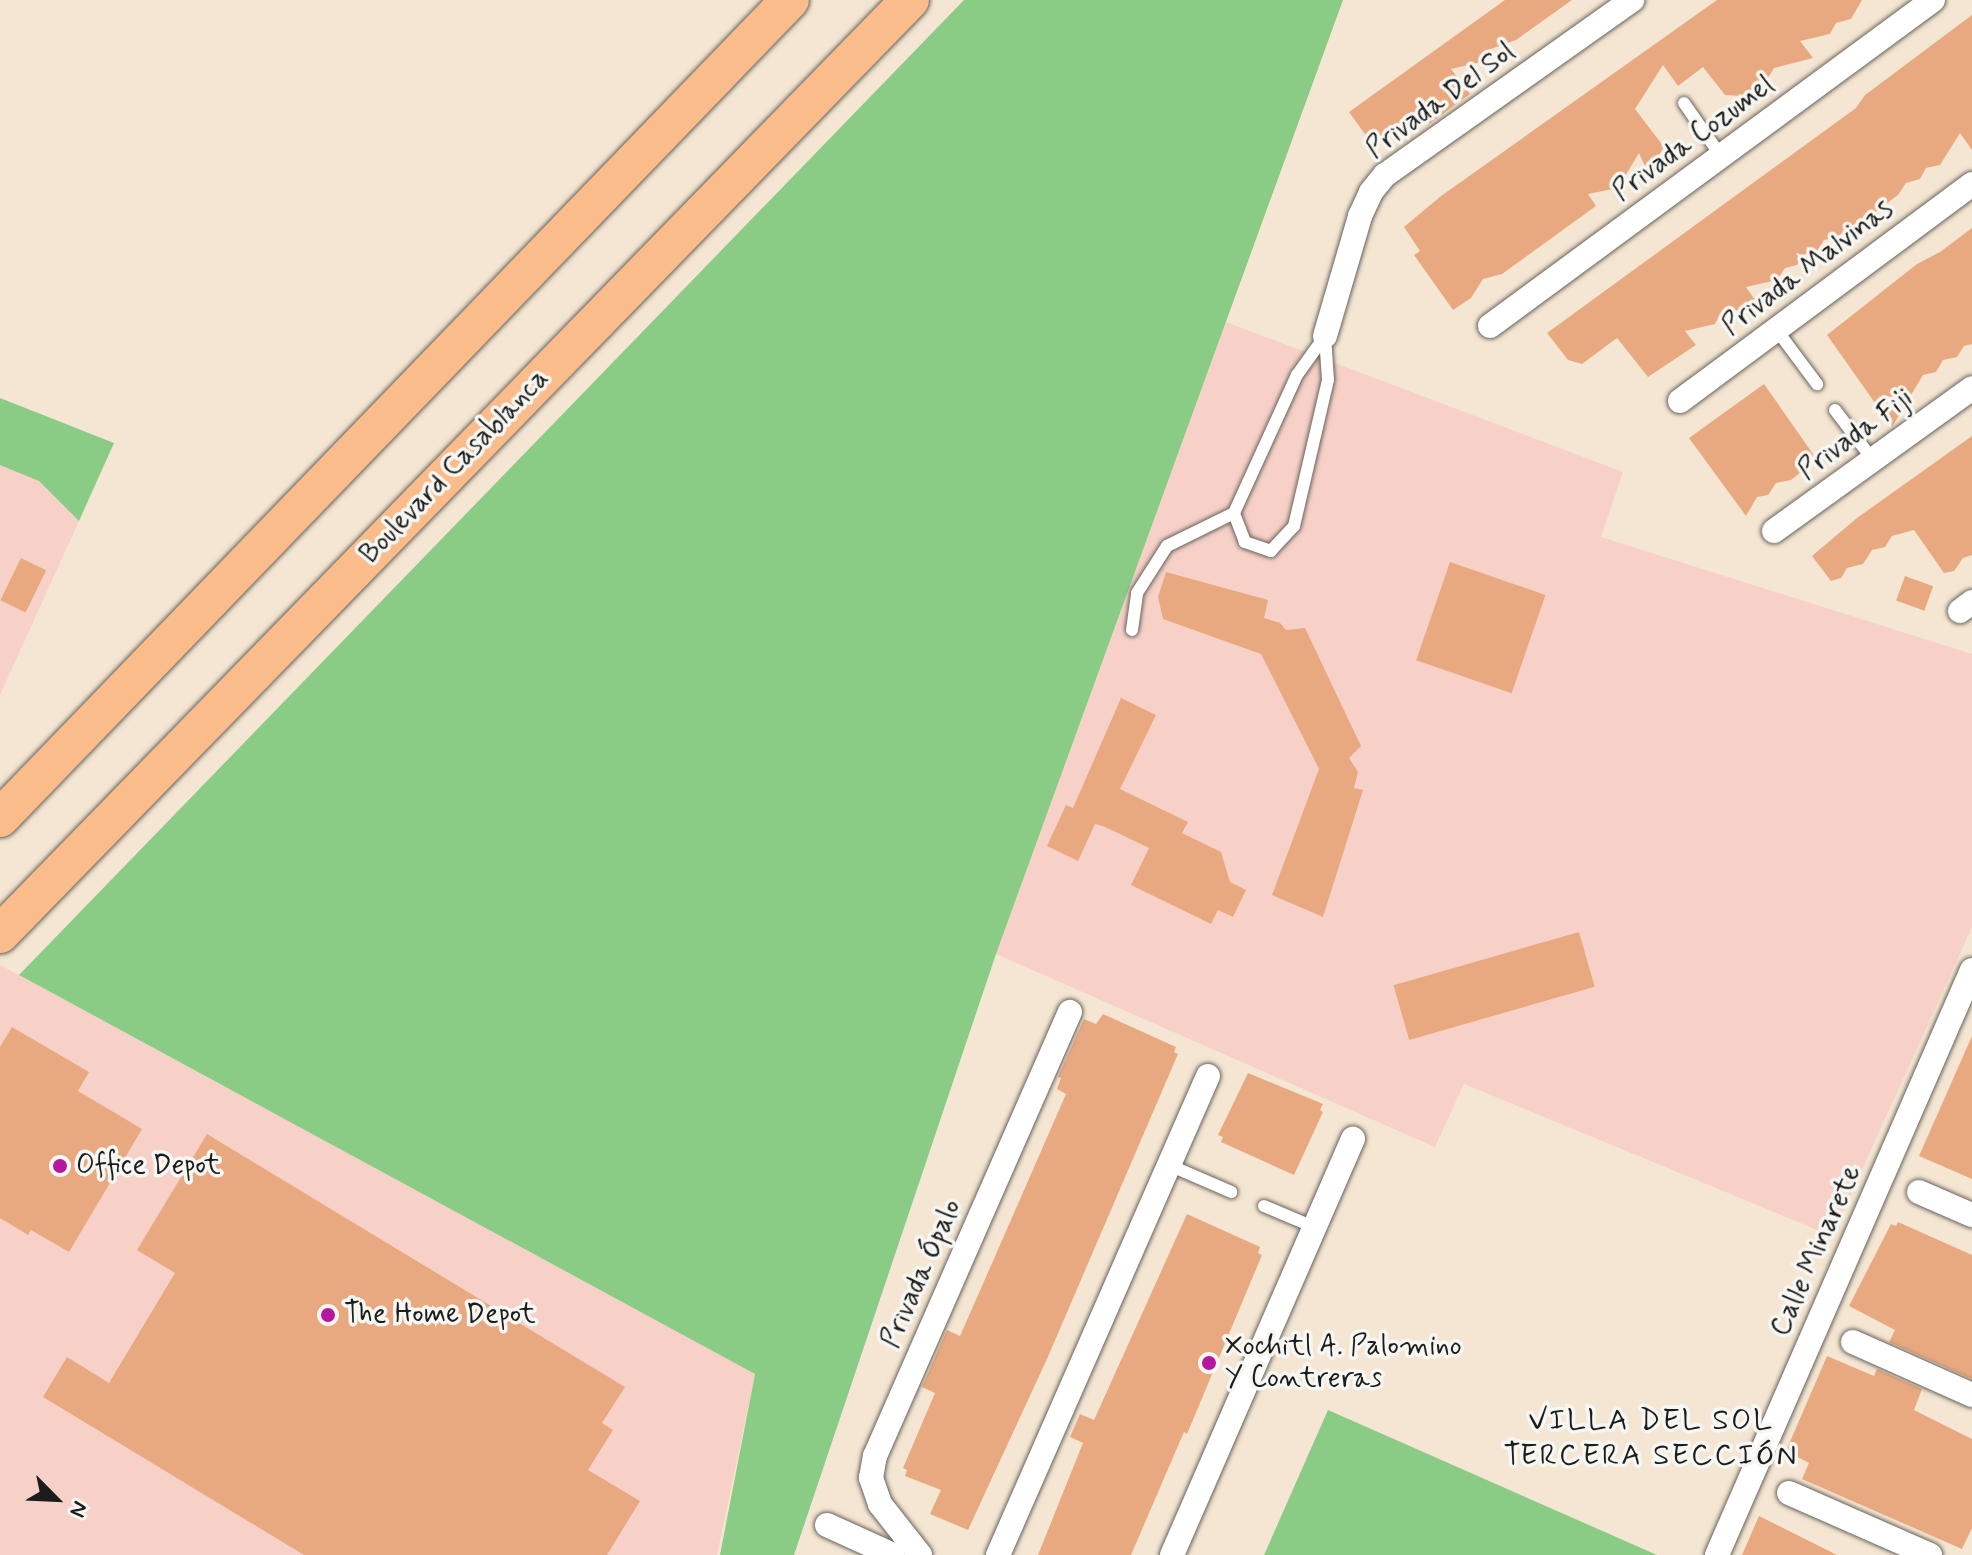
<!DOCTYPE html>
<meta charset="utf-8">
<style>
body{margin:0}
#map{position:relative;width:1972px;height:1555px;overflow:hidden;background:#f4e6d2;font-family:Mynerve,sans-serif}
div>[style]{position:absolute}
[style*='--x']{left:calc(var(--x)*1px);top:calc(var(--y)*1px);width:calc(var(--w)*1px);rotate:calc(var(--a)*1deg)}
.built>*{inset:0;background:#f7d1c8}
.green>*{inset:0;background:#8acc85}
.building>*{inset:0;background:#e9a980;transform-origin:0 0}
.roads{filter:drop-shadow(0 0 2px #68635c) drop-shadow(0 0 2px #68635c)}
.service>*{height:12px;margin:-6px;padding:0 6px;transform-origin:6px;border-radius:6px;background:#fff}
.minor>*{height:24px;margin:-12px;padding:0 12px;transform-origin:12px;border-radius:12px;background:#fff}
.primary>*{height:38px;margin:-19px;padding:0 19px;transform-origin:19px;border-radius:19px;background:#f9bc8a}
.dots>*{width:22px;height:22px;translate:-50% -50%;box-sizing:border-box;border:4px solid #f6f6f2;border-radius:50%}
span{translate:-50% -50%;white-space:nowrap;text-align:center;line-height:1.15;-webkit-text-stroke:7px #f6f6f2;paint-order:stroke}
.street-label{font-size:28px;color:#1c1c1c}
.poi-label{font-size:28px;color:#1c1c1c}
.left{translate:0 -50%;text-align:left}
.neighbourhood-label{font-size:30px;color:#1c1c1c;letter-spacing:2px}
.north{position:absolute;left:16px;top:1459px;width:80px;height:80px;-webkit-text-stroke:6px #f6f6f2;paint-order:stroke;rotate:114deg;font-size:22px;font-weight:700;line-height:32px;text-align:center;color:#1c1c1c}
.north::after{content:'';display:block;margin:auto;width:28px;height:36px;background:#1c1c1c;clip-path:polygon(50% 0,100% 100%,50% 72%,0 100%)}
</style>
<div id="map">
<div class="built">
<div style="clip-path:polygon(1226px 322px,1623px 472px,1601px 537px,1972px 654px,1972px 927px,1832px 1236px,1464px 1084px,1435px 1147px,996px 954px)"></div>
<div style="clip-path:polygon(0 457px,32px 474px,79px 521px,0 695px)"></div>
<div style="clip-path:polygon(0 965px,755px 1374px,717px 1555px,0 1555px)"></div>
</div>
<div class="green">
<div style="clip-path:polygon(964px 0,1343px 0,996px 954px,794px 1555px,720px 1555px,755px 1374px,19px 975px)"></div>
<div style="clip-path:polygon(0 398px,114px 443px,79px 521px,39px 481px,0 465px)"></div>
<div style="clip-path:polygon(1328px 1410px,1657px 1555px,1264px 1555px)"></div>
</div>
<div class="building">
<div style="clip-path:polygon(1505px 0,1572px 0,1516px 40px,1488px 50px,1481px 62px,1451px 69px,1470px 94px,1429px 124px,1420px 110px,1379px 140px,1376px 135px,1367px 137px,1349px 112px)"></div>
<div style="clip-path:polygon(1717px 0,1862px 0,1851px 19px,1836px 23px,1830px 34px,1800px 41px,1813px 58px,1774px 68px,1752px 105px,1743px 96px,1725px 95px,1703px 67px,1678px 86px,1663px 65px,1635px 109px,1664px 147px,1648px 173px,1639px 153px,1618px 188px,1588px 194px,1596px 206px,1502px 274px,1483px 279px,1471px 298px,1453px 310px,1414px 255px,1420px 251px,1404px 227px,1441px 196px)"></div>
<div style="clip-path:polygon(1972px 15px,1972px 150px,1960px 133px,1940px 165px,1926px 168px,1920px 179px,1906px 183px,1898px 195px,1852px 230px,1850px 227px,1837px 237px,1824px 240px,1817px 251px,1803px 255px,1797px 265px,1785px 268px,1777px 280px,1746px 287px,1755px 300px,1743px 309px,1720px 314px,1715px 324px,1685px 331px,1696px 345px,1648px 377px,1617px 338px,1582px 364px,1568px 360px,1547px 333px,1856px 108px,1865px 95px)"></div>
<div style="clip-path:polygon(1972px 228px,1972px 344px,1964px 346px,1957px 357px,1943px 360px,1936px 372px,1923px 375px,1892px 427px,1827px 335px,1917px 264px,1940px 252px)"></div>
<div style="clip-path:polygon(1764px 384px,1813px 454px,1811px 464px,1791px 480px,1776px 483px,1768px 495px,1757px 497px,1746px 516px,1689px 438px)"></div>
<div style="clip-path:polygon(1972px 436px,1972px 555px,1963px 558px,1954px 571px,1944px 573px,1914px 530px,1892px 536px,1885px 547px,1872px 550px,1863px 564px,1847px 568px,1841px 578px,1831px 581px,1812px 556px,1857px 518px)"></div>
<div style="left:21px;top:558px;width:28px;height:47px;rotate:26deg"></div>
<div style="left:1450px;top:562px;width:101px;height:104px;rotate:19deg"></div>
<div style="clip-path:polygon(1166px 572px,1268px 600px,1264px 618px,1280px 623px,1286px 630px,1305px 628px,1361px 746px,1349px 758px,1358px 772px,1354px 788px,1363px 790px,1323px 917px,1272px 895px,1319px 769px,1261px 654px,1163px 619px,1158px 597px)"></div>
<div style="left:1905px;top:576px;width:30px;height:26px;rotate:20deg"></div>
<div style="clip-path:polygon(1121px 698px,1156px 715px,1120px 789px,1188px 822px,1182px 833px,1221px 852px,1230px 882px,1246px 890px,1233px 917px,1218px 910px,1211px 924px,1131px 885px,1149px 848px,1103px 826px,1095px 824px,1078px 861px,1047px 846px,1066px 805px,1073px 808px)"></div>
<div style="left:1579px;top:932px;width:57px;height:193px;rotate:74deg"></div>
<div style="clip-path:polygon(1103px 1014px,1176px 1047px,1174px 1052px,1178px 1054px,1047px 1359px,968px 1530px,930px 1514px,941px 1490px,905px 1476px,907px 1470px,903px 1468px,935px 1393px,922px 1387px,947px 1330px,960px 1336px,993px 1261px,1066px 1094px,1057px 1089px,1061px 1078px,1058px 1077px,1084px 1019px,1096px 1024px)"></div>
<div style="clip-path:polygon(12px 1027px,89px 1072px,78px 1091px,142px 1129px,69px 1252px,31px 1230px,28px 1235px,0 1218px,0 1047px)"></div>
<div style="clip-path:polygon(1972px 1036px,1972px 1179px,1919px 1156px)"></div>
<div style="clip-path:polygon(1248px 1073px,1323px 1104px,1320px 1110px,1323px 1112px,1294px 1175px,1221px 1142px,1223px 1137px,1218px 1135px)"></div>
<div style="clip-path:polygon(207px 1134px,625px 1387px,602px 1423px,613px 1430px,588px 1470px,640px 1501px,607px 1555px,304px 1555px,43px 1397px,67px 1357px,109px 1383px,175px 1273px,137px 1250px)"></div>
<div style="clip-path:polygon(1187px 1214px,1260px 1247px,1258px 1253px,1262px 1255px,1187px 1434px,1184px 1432px,1131px 1555px,1038px 1555px,1083px 1443px,1070px 1437px,1080px 1414px,1094px 1420px)"></div>
<div style="clip-path:polygon(1898px 1222px,1972px 1255px,1972px 1379px,1889px 1342px,1895px 1330px,1849px 1306px,1891px 1224px,1896px 1226px)"></div>
<div style="clip-path:polygon(1827px 1356px,1874px 1376px,1877px 1369px,1922px 1389px,1914px 1410px,1972px 1439px,1972px 1528px,1962px 1549px,1802px 1479px,1809px 1463px,1786px 1451px)"></div>
<div style="clip-path:polygon(1759px 1516px,1837px 1555px,1742px 1555px)"></div>
</div>
<div class="roads">
<div class="service">
<div style="--x:1684;--y:103;--w:65;--a:55.1"></div>
<div style="--x:1776;--y:329;--w:69;--a:53.3"></div>
<div style="--x:1325;--y:336;--w:44;--a:86.1"></div>
<div style="--x:1328;--y:380;--w:150;--a:103.1"></div>
<div style="--x:1294;--y:526;--w:34;--a:133"></div>
<div style="--x:1271;--y:551;--w:28;--a:-161"></div>
<div style="--x:1245;--y:542;--w:31;--a:-111"></div>
<div style="--x:1234;--y:513;--w:152;--a:-65.5"></div>
<div style="--x:1297;--y:375;--w:48;--a:-54.3"></div>
<div style="--x:1835;--y:410;--w:63;--a:52.8"></div>
<div style="--x:1132;--y:630;--w:37;--a:-82"></div>
<div style="--x:1137;--y:593;--w:56;--a:-57.4"></div>
<div style="--x:1167;--y:546;--w:75;--a:-26.2"></div>
<div style="--x:1169;--y:1165;--w:68;--a:23.5"></div>
<div style="--x:1264;--y:1206;--w:54;--a:22.8"></div>
</div>
<div class="minor">
<div style="--x:1490;--y:326;--w:550;--a:-36.35"></div>
<div style="--x:1325;--y:336;--w:125;--a:-73.7"></div>
<div style="--x:1360;--y:216;--w:26;--a:-65"></div>
<div style="--x:1371;--y:192;--w:22;--a:-51"></div>
<div style="--x:1385;--y:175;--w:303;--a:-35.3"></div>
<div style="--x:1680;--y:401;--w:364;--a:-36.6"></div>
<div style="--x:1774;--y:531;--w:244;--a:-35.8"></div>
<div style="--x:1960;--y:611;--w:15;--a:-37"></div>
<div style="--x:1919;--y:1192;--w:58;--a:23.5"></div>
<div style="--x:1853;--y:1342;--w:130;--a:24"></div>
<div style="--x:1789;--y:1493;--w:154;--a:23.7"></div>
<div style="--x:827;--y:1525;--w:72;--a:24.4"></div>
<div style="--x:920;--y:1555;--w:65;--a:-128.1"></div>
<div style="--x:880;--y:1504;--w:28;--a:-109"></div>
<div style="--x:871;--y:1478;--w:22;--a:-80"></div>
<div style="--x:875;--y:1456;--w:485;--a:-66.3"></div>
<div style="--x:998;--y:1555;--w:523;--a:-66.33"></div>
<div style="--x:1172;--y:1555;--w:454;--a:-66.5"></div>
<div style="--x:1717;--y:1555;--w:638;--a:-66.45"></div>
</div>
<div class="primary">
<div style="--x:0;--y:818;--w:1137;--a:-46"></div>
<div style="--x:0;--y:934;--w:1304;--a:-45.75"></div>
</div>
</div>
<div class="dots">
<div style="left:60px;top:1166px;background:#b5179e"></div>
<div style="left:328px;top:1315px;background:#b5179e"></div>
<div style="left:1209px;top:1363px;background:#b5179e"></div>
</div>
<div class="street-label">
<span style="left:1441px;top:101px;rotate:-36deg">Privada Del Sol</span>
<span style="left:1694px;top:139px;rotate:-36deg">Privada Cozumel</span>
<span style="left:1808px;top:268px;rotate:-37deg">Privada Malvinas</span>
<span style="left:1856px;top:435px;rotate:-36deg">Privada Fiji</span>
<span style="left:455px;top:467px;rotate:-46deg">Boulevard Casablanca</span>
<span style="left:1817px;top:1251px;rotate:-66deg">Calle Minarete</span>
<span style="left:922px;top:1274px;rotate:-66deg">Privada Ópalo</span>
</div>
<div class="poi-label">
<span class="left" style="left:76px;top:1166px">Office Depot</span>
<span class="left" style="left:344px;top:1315px">The Home Depot</span>
<span class="left" style="left:1225px;top:1363px">Xochitl A. Palomino<br>Y Contreras</span>
</div>
<div class="neighbourhood-label">
<span style="left:1651px;top:1438px">VILLA DEL SOL<br>TERCERA SECCIÓN</span>
</div>
<div class="north">N</div>
</div>
